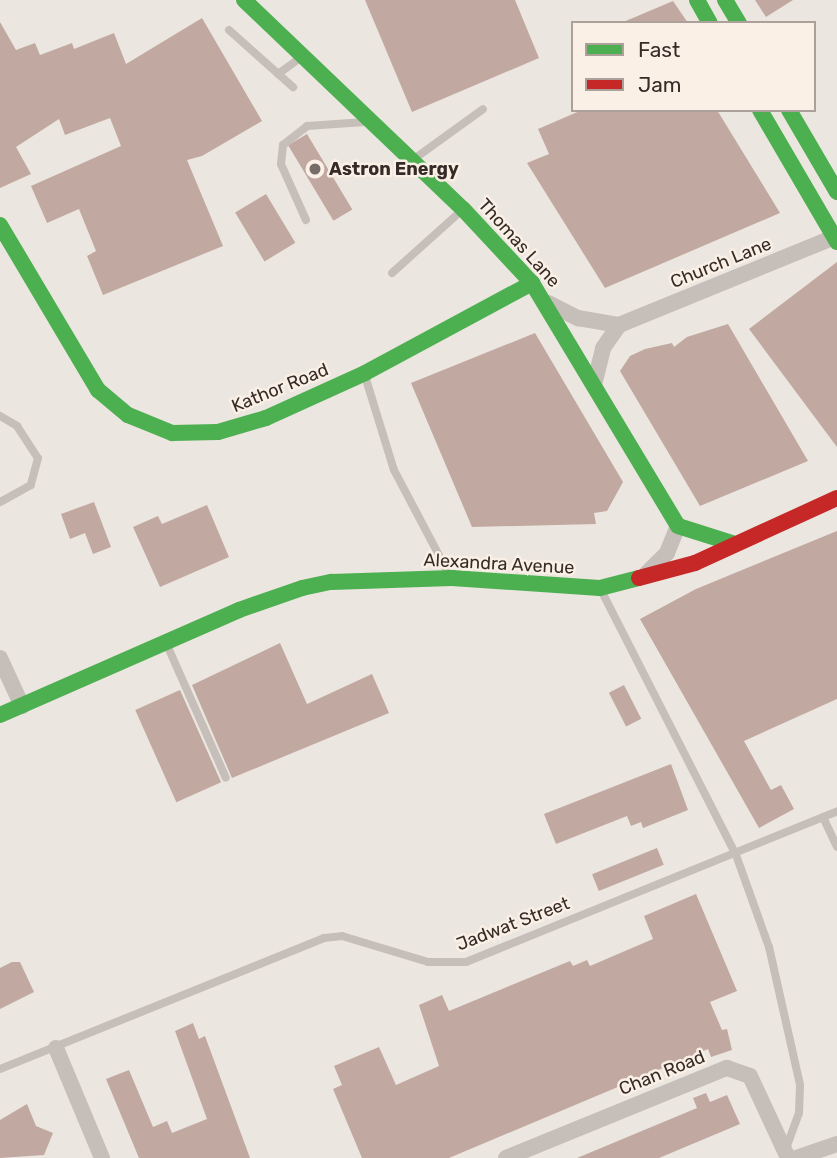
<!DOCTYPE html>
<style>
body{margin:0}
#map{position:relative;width:837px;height:1158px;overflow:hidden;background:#ece6e0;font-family:Rubik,sans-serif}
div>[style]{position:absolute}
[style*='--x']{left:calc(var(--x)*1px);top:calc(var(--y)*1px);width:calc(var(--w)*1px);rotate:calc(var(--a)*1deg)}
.building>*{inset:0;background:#c1a9a1;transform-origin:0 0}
.lane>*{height:8px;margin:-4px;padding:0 4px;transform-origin:4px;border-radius:4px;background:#c6beb8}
.street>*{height:16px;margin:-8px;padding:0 8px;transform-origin:8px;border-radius:8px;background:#c6beb8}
.fast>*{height:16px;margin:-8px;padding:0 8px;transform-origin:8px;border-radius:8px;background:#4caf50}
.jam>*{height:16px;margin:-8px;padding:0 8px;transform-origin:8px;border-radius:8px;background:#c62828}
.dots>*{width:19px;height:19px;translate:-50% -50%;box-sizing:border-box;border:4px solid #faf0e6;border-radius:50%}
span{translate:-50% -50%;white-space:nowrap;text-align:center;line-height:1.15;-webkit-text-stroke:5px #faf0e6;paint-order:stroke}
.poi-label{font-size:18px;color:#362b27;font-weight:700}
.left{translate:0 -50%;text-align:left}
.street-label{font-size:18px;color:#362b27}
.legend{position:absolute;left:571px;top:21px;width:245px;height:91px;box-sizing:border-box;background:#faf0e6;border:2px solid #aca19a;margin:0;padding:9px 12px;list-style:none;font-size:21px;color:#362b27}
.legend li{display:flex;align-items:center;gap:14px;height:35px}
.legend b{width:35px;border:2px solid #aca19a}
</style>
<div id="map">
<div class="building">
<div style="clip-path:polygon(365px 0,515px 0,539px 58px,412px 112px)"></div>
<div style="clip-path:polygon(755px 0,793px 0,766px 17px)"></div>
<div style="clip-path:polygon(673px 1px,688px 23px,621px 23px)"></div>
<div style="clip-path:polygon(202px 18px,262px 121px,202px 156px,187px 160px,223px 246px,103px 295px,87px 256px,96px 251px,79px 209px,47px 223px,31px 186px,121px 146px,110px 118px,65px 135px,59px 119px,16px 147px,31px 174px,0 188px,0 22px,16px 50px,35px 43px,40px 55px,72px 43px,74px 49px,114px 33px,126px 64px)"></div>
<div style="clip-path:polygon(582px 110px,717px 110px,780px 213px,605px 288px,527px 163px,549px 154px,538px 129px)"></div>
<div style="left:307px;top:134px;width:88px;height:22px;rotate:59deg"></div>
<div style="left:266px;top:194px;width:57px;height:36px;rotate:59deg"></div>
<div style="clip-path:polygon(837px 262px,837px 447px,749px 329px)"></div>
<div style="clip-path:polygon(728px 324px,808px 461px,700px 506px,620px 371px,630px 356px,645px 349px,672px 343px,674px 347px,687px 337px)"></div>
<div style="clip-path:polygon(535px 333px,623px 482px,607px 511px,594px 513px,596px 524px,472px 527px,411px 383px)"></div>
<div style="clip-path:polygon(94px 502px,111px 547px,93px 554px,85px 533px,70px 539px,61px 514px)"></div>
<div style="clip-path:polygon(207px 505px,229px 557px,160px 587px,133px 527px,158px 516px,162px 524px)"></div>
<div style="clip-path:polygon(837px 531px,837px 699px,744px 741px,771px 790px,781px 785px,794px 809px,759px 828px,640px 619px,696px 589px)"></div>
<div style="clip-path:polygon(280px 643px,307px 704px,372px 674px,389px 713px,232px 778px,192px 685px)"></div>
<div style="left:624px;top:685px;width:38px;height:17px;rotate:63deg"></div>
<div style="left:180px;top:690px;width:101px;height:49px;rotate:66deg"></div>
<div style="clip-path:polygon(671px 764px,688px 810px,643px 828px,641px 822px,631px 826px,627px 816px,556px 844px,544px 814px)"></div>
<div style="left:657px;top:848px;width:18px;height:70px;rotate:68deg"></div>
<div style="clip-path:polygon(696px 894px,737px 991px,710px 1002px,722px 1030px,727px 1029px,732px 1050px,711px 1057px,708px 1049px,449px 1158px,362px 1158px,333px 1089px,342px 1085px,334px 1066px,379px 1047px,396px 1085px,439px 1066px,419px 1005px,442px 995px,449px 1011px,570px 961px,573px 966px,587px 960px,590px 966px,653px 939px,644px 916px)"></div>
<div style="clip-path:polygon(12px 962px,20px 962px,34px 992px,0 1009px,0 968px)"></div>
<div style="clip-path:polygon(193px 1023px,199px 1039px,205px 1036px,250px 1158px,139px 1158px,106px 1079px,129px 1070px,153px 1127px,167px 1121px,172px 1133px,207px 1119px,175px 1031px)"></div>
<div style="clip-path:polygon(706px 1093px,710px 1102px,727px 1095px,740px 1124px,659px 1158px,577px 1158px,697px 1108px,693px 1098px)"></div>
<div style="clip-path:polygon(27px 1104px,36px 1126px,53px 1133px,44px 1155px,0 1158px,0 1120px)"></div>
</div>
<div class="lane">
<div style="--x:229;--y:30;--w:86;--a:41.7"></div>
<div style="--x:278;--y:74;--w:27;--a:-36"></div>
<div style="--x:414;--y:159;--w:85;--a:-35.9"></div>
<div style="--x:306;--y:220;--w:61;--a:-114.1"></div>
<div style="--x:281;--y:164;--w:19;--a:-84"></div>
<div style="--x:283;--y:145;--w:31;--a:-38"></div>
<div style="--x:307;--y:126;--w:58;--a:-3.9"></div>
<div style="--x:392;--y:273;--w:93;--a:-41.9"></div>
<div style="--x:365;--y:376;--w:98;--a:72.9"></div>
<div style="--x:394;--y:470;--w:120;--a:62.2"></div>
<div style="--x:0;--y:416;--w:20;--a:30"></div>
<div style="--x:17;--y:426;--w:38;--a:57"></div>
<div style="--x:38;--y:458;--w:28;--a:105"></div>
<div style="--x:31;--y:485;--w:35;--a:151"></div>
<div style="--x:601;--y:590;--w:297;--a:63"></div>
<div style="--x:736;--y:855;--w:98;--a:70.3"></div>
<div style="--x:769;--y:947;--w:141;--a:77.3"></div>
<div style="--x:800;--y:1085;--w:28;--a:92"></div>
<div style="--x:799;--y:1113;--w:40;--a:110.2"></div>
<div style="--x:167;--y:645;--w:145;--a:66.1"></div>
<div style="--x:823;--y:817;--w:33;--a:65"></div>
<div style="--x:0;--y:1069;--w:349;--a:-22"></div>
<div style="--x:324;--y:938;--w:18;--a:-6"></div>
<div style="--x:342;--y:936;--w:90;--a:16.8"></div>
<div style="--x:428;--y:962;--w:38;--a:0"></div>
<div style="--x:466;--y:962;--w:401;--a:-22.1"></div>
</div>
<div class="street">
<div style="--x:548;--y:303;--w:34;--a:27"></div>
<div style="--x:578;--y:318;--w:42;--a:9.7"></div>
<div style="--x:619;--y:325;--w:235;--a:-22.2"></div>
<div style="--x:594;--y:385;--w:38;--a:-76"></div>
<div style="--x:603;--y:348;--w:28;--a:-55"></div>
<div style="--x:646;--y:574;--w:30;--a:-45"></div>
<div style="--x:667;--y:553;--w:29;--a:-68"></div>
<div style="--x:0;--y:658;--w:53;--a:65.4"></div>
<div style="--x:56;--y:1048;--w:119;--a:67.3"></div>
<div style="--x:506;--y:1158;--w:239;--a:-22.2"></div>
<div style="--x:727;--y:1068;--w:24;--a:19"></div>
<div style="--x:750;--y:1076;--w:90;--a:65.1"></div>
<div style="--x:796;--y:1158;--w:43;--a:-18.9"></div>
</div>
<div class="fast">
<div style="--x:244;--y:0;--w:303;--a:43.7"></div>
<div style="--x:463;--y:209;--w:101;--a:47"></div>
<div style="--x:532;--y:283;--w:283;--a:59"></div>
<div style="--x:678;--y:526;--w:57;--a:17.5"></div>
<div style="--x:697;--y:0;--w:26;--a:61"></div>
<div style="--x:725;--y:0;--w:27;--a:59"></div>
<div style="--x:760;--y:110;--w:153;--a:59.7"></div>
<div style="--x:789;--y:110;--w:95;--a:59.7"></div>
<div style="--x:0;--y:225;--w:192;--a:59.3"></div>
<div style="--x:98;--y:390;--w:39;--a:40"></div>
<div style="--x:128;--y:415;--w:48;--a:22.2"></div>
<div style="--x:172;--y:433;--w:46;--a:-1.2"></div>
<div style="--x:218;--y:432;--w:50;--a:-16.3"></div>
<div style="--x:266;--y:418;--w:109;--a:-24.4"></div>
<div style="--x:365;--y:373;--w:190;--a:-28.3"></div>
<div style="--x:0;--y:715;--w:261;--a:-23.7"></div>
<div style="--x:239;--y:610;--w:67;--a:-19.2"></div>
<div style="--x:302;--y:588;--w:30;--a:-12"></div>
<div style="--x:331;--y:582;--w:121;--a:-1.9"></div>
<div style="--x:452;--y:578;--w:148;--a:3.9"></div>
<div style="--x:600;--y:588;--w:40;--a:-14.4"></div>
</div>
<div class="jam">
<div style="--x:639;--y:578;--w:58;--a:-15"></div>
<div style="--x:695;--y:563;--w:156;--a:-24.6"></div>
</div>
<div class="dots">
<div style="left:315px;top:169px;background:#766c68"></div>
</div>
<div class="poi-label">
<span class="left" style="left:329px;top:169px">Astron Energy</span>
</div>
<div class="street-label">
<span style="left:519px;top:243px;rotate:48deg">Thomas Lane</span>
<span style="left:721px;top:263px;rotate:-22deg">Church Lane</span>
<span style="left:280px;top:388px;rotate:-22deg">Kathor Road</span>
<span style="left:499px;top:564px;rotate:3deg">Alexandra Avenue</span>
<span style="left:513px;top:924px;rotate:-21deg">Jadwat Street</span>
<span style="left:662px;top:1073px;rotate:-22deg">Chan Road</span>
</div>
<ul class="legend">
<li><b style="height:9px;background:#4caf50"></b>Fast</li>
<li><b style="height:9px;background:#c62828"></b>Jam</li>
</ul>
</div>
